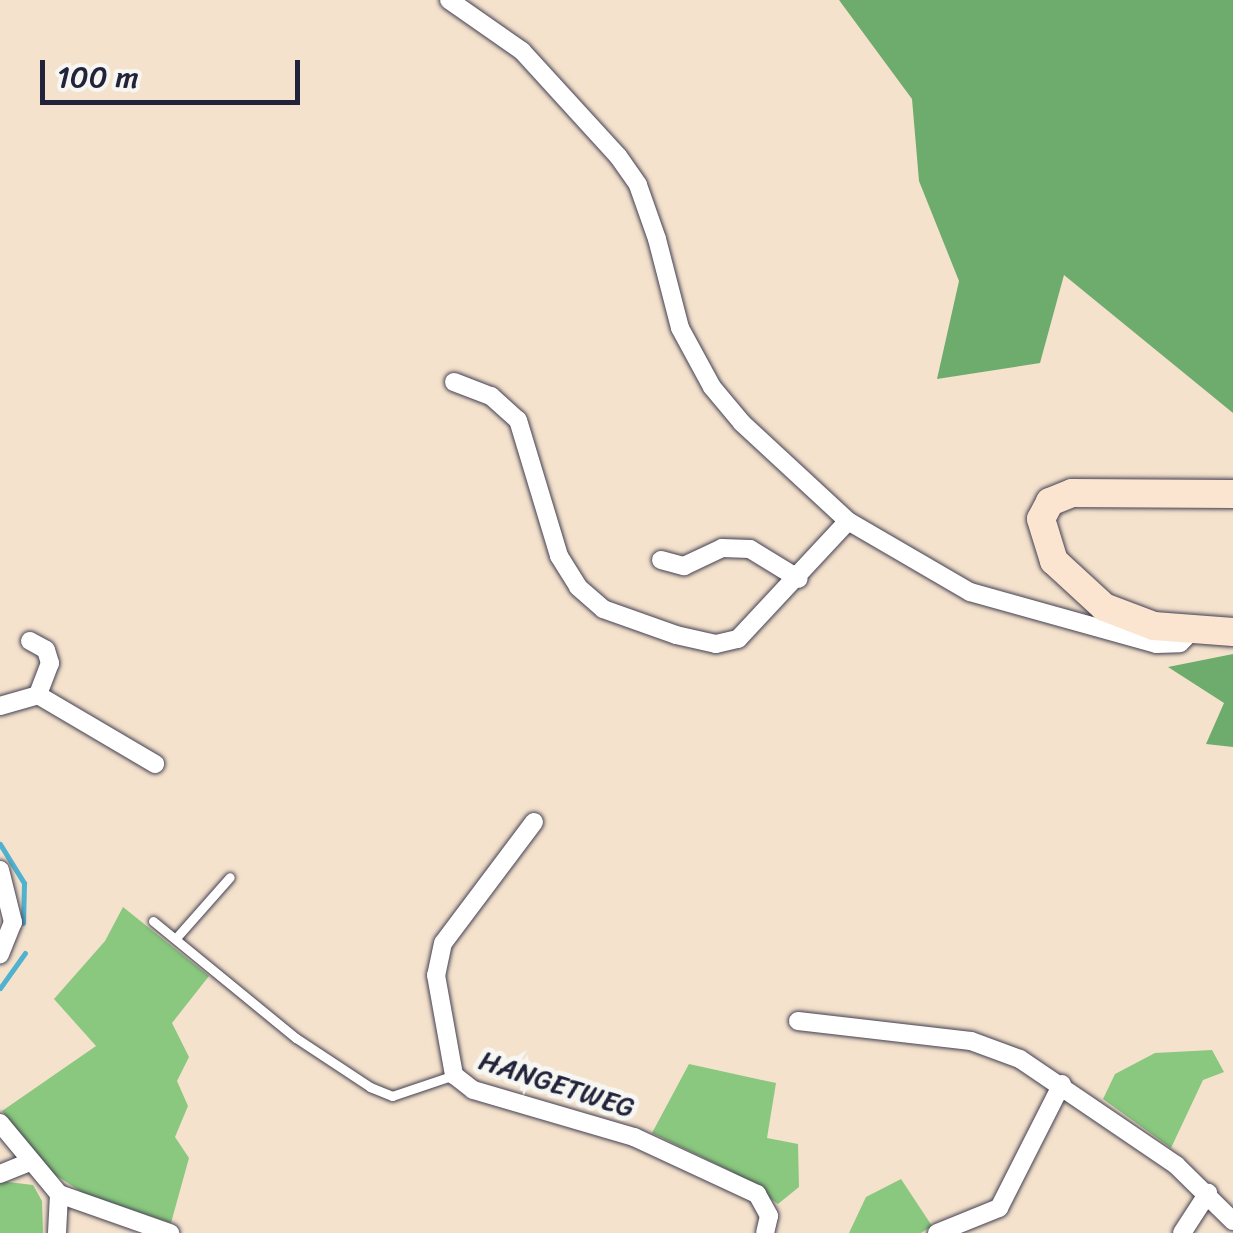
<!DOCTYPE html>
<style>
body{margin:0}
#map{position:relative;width:1233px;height:1233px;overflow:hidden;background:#f4e2cc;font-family:Sriracha,sans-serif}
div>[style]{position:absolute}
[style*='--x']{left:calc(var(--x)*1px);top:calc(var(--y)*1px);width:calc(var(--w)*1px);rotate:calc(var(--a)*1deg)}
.green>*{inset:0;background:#89c87e}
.forest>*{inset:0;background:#6eac6d}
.stream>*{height:5px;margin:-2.5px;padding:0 2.5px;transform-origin:2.5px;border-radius:2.5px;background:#51b2d0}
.roads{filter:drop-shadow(0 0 2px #423f51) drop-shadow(0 0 2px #423f51)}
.lane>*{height:9px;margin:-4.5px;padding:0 4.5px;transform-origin:4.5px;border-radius:4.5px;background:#fff}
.street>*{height:18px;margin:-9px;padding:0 9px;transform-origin:9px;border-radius:9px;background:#fff}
.secondary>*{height:28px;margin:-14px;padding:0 14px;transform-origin:14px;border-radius:14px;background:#fce5d0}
span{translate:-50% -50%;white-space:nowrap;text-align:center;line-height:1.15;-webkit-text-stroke:10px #f6f6f2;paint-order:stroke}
.street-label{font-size:28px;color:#22223b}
.scale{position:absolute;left:40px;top:60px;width:260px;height:45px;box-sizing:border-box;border:5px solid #22223b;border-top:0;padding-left:12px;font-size:30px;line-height:35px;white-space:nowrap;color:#22223b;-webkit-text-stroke:8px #f6f6f2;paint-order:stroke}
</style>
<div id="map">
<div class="green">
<div style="clip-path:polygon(123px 907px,209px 976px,172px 1023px,189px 1057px,177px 1081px,188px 1106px,175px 1137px,189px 1158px,171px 1223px,83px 1193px,48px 1170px,2px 1111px,96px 1046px,54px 999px,105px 941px)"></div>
<div style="clip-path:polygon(1212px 1050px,1224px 1072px,1203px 1080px,1171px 1148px,1103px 1099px,1115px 1074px,1155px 1053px)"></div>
<div style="clip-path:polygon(689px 1064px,776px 1083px,767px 1138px,798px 1144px,799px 1187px,778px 1204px,731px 1171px,652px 1133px)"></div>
<div style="clip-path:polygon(901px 1179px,932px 1226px,921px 1233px,849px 1233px,866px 1197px)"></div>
<div style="clip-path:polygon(0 1181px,33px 1185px,42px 1201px,43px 1233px,0 1233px)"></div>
</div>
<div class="forest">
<div style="clip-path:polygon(839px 0,1233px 0,1233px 413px,1064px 275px,1040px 363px,937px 379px,959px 281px,919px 181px,912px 99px)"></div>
<div style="clip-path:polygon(1233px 654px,1233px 747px,1206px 744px,1224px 703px,1168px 667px)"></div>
</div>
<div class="stream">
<div style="--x:0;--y:844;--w:46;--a:58.4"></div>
<div style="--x:24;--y:883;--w:40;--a:91.4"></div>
<div style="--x:0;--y:988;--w:43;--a:-54.5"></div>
</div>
<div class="roads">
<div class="lane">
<div style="--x:153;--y:921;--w:185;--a:39.3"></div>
<div style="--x:296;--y:1038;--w:89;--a:33.5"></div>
<div style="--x:370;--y:1087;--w:24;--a:22"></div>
<div style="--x:392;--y:1096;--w:65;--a:-18.7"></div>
<div style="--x:176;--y:938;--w:81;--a:-48.5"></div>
</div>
<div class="street">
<div style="--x:449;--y:0;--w:89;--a:34.9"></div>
<div style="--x:522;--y:51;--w:142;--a:47.6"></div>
<div style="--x:618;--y:156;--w:35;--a:55"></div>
<div style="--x:638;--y:185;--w:57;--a:70.6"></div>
<div style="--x:657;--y:239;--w:92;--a:75.5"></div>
<div style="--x:680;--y:328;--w:67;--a:61.5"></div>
<div style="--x:712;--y:387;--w:47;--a:50.2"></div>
<div style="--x:742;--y:423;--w:144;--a:42.8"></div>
<div style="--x:848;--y:521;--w:141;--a:30.2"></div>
<div style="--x:970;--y:592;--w:193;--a:15.6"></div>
<div style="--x:1156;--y:644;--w:24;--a:-2"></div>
<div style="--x:1180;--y:643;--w:16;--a:-45"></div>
<div style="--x:454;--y:382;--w:40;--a:21"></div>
<div style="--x:491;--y:396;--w:36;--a:42"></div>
<div style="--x:518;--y:420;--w:142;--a:73.2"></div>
<div style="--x:559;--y:556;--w:36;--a:58"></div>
<div style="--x:578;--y:587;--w:33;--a:41"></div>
<div style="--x:603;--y:609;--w:77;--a:19.6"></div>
<div style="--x:676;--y:635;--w:41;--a:12.7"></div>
<div style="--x:716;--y:644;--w:23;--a:-13"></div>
<div style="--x:738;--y:639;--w:161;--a:-47"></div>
<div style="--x:661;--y:560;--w:24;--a:15"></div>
<div style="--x:684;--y:566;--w:42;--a:-25.3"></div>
<div style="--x:722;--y:548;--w:28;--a:2"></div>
<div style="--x:750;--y:549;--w:57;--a:31.5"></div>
<div style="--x:30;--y:641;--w:18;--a:29"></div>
<div style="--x:46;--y:650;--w:14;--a:73"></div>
<div style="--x:50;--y:663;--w:34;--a:111"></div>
<div style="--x:0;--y:706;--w:40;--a:-16"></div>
<div style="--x:38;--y:695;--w:136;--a:30.5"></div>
<div style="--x:534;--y:822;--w:151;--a:126.9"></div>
<div style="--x:443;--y:943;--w:33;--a:102"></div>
<div style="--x:436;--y:975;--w:102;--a:79.8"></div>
<div style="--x:454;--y:1075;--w:24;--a:38"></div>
<div style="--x:473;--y:1090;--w:168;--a:16.3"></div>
<div style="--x:634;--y:1137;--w:136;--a:24.9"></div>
<div style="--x:757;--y:1194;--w:25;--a:61"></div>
<div style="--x:769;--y:1216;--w:17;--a:103"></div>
<div style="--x:0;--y:870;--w:54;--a:76"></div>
<div style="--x:13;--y:922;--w:35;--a:112"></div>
<div style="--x:798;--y:1021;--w:174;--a:6.6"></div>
<div style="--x:971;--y:1041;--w:52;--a:20.2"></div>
<div style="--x:1020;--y:1059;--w:189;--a:34.2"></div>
<div style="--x:1176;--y:1165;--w:80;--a:44.5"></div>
<div style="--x:0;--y:1123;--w:92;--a:50.3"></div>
<div style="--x:59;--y:1194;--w:118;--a:19.4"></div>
<div style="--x:0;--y:1174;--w:31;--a:-22"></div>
<div style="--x:57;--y:1233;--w:39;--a:-87"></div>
<div style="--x:937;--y:1233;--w:67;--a:-22"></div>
<div style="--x:999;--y:1208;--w:139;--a:-63.1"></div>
<div style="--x:1182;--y:1233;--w:48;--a:-57"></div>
</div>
<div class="secondary">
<div style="--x:1233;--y:494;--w:161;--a:-179.6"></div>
<div style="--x:1072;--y:493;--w:24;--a:158"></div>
<div style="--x:1050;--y:502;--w:19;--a:118"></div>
<div style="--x:1041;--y:519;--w:44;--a:72.8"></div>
<div style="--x:1054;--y:561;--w:68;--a:42.6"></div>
<div style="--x:1104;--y:607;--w:53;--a:20.8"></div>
<div style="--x:1154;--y:626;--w:79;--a:4.3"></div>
</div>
</div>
<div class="street-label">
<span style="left:557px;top:1084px;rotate:18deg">HANGETWEG</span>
</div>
<div class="scale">100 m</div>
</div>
